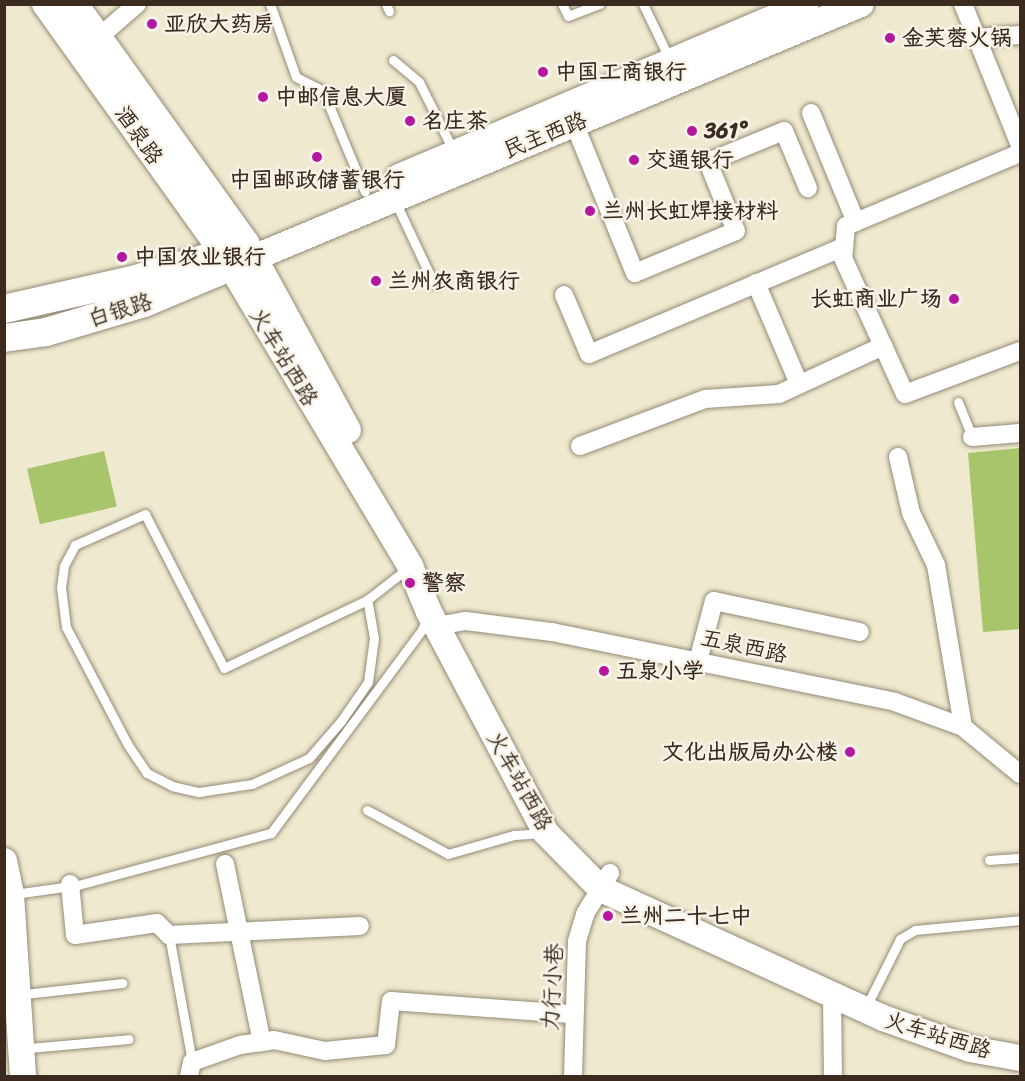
<!DOCTYPE html>
<meta charset="utf-8">
<style>
body{margin:0}
#map{position:relative;width:1025px;height:1081px;overflow:hidden;background:#efe9cf;font-family:Sriracha,"LXGW WenKai TC",sans-serif}
div>[style]{position:absolute}
[style*='--x']{left:calc(var(--x)*1px);top:calc(var(--y)*1px);width:calc(var(--w)*1px);rotate:calc(var(--a)*1deg)}
.green>*{inset:0;background:#a8c56b;transform-origin:0 0}
.roads{filter:drop-shadow(0 0 2px #958a76) drop-shadow(0 0 2px #958a76)}
.lane>*{height:9px;margin:-4.5px;padding:0 4.5px;transform-origin:4.5px;border-radius:4.5px;background:#fff}
.street>*{height:18px;margin:-9px;padding:0 9px;transform-origin:9px;border-radius:9px;background:#fff}
.secondary>*{height:26px;margin:-13px;padding:0 13px;transform-origin:13px;border-radius:13px;background:#fff}
.primary>*{height:28px;margin:-14px;padding:0 14px;transform-origin:14px;border-radius:14px;background:#fff}
.dots>*{width:16px;height:16px;translate:-50% -50%;box-sizing:border-box;border:3px solid #f7f3e8;border-radius:50%}
span{translate:-50% -50%;white-space:nowrap;text-align:center;line-height:1.15;-webkit-text-stroke:5px #f7f3e8;paint-order:stroke}
.poi-label{font-size:22px;color:#3b2a1e;font-weight:700}
.left{translate:0 -50%;text-align:left}
.right{translate:-100% -50%;text-align:right}
.street-label{font-size:22px;color:#3b2a1e}
.frame{position:absolute;inset:0;border:6px solid #3b2a1e;pointer-events:none}
</style>
<div id="map">
<div class="green">
<div style="clip-path:polygon(1020px 448px,1020px 629px,983px 632px,968px 453px)"></div>
<div style="left:104px;top:451px;width:57px;height:79px;rotate:77deg"></div>
</div>
<div class="roads">
<div class="lane">
<div style="--x:270;--y:4;--w:77;--a:70.4"></div>
<div style="--x:296;--y:77;--w:30;--a:27"></div>
<div style="--x:323;--y:91;--w:109;--a:67.4"></div>
<div style="--x:386;--y:4;--w:8;--a:67"></div>
<div style="--x:562;--y:4;--w:13;--a:63"></div>
<div style="--x:568;--y:16;--w:34;--a:-21"></div>
<div style="--x:643;--y:4;--w:62;--a:64.3"></div>
<div style="--x:393;--y:60;--w:34;--a:40"></div>
<div style="--x:419;--y:82;--w:78;--a:63.4"></div>
<div style="--x:394;--y:199;--w:94;--a:64.8"></div>
<div style="--x:958;--y:402;--w:38;--a:68"></div>
<div style="--x:367;--y:600;--w:158;--a:154.6"></div>
<div style="--x:224;--y:668;--w:173;--a:-117.2"></div>
<div style="--x:145;--y:514;--w:77;--a:156.1"></div>
<div style="--x:75;--y:545;--w:24;--a:118"></div>
<div style="--x:64;--y:566;--w:21;--a:98"></div>
<div style="--x:61;--y:587;--w:40;--a:82.9"></div>
<div style="--x:66;--y:627;--w:133;--a:62.3"></div>
<div style="--x:128;--y:745;--w:34;--a:56"></div>
<div style="--x:147;--y:773;--w:28;--a:27"></div>
<div style="--x:172;--y:786;--w:28;--a:13"></div>
<div style="--x:199;--y:792;--w:54;--a:-8.6"></div>
<div style="--x:252;--y:784;--w:63;--a:-24.5"></div>
<div style="--x:309;--y:758;--w:49;--a:-49.1"></div>
<div style="--x:341;--y:721;--w:47;--a:-55.3"></div>
<div style="--x:368;--y:682;--w:44;--a:-82.2"></div>
<div style="--x:374;--y:638;--w:39;--a:-100"></div>
<div style="--x:367;--y:600;--w:52;--a:-38"></div>
<div style="--x:367;--y:810;--w:92;--a:28.5"></div>
<div style="--x:448;--y:854;--w:69;--a:-16.1"></div>
<div style="--x:514;--y:835;--w:30;--a:-4"></div>
<div style="--x:989;--y:860;--w:31;--a:-4"></div>
<div style="--x:14;--y:894;--w:65;--a:-8"></div>
<div style="--x:78;--y:885;--w:200;--a:-15.1"></div>
<div style="--x:271;--y:833;--w:253;--a:-53.4"></div>
<div style="--x:422;--y:630;--w:14;--a:-69"></div>
<div style="--x:169;--y:935;--w:129;--a:79.7"></div>
<div style="--x:25;--y:994;--w:98;--a:-6.5"></div>
<div style="--x:871;--y:997;--w:65;--a:-63.4"></div>
<div style="--x:900;--y:939;--w:17;--a:-31"></div>
<div style="--x:915;--y:930;--w:105;--a:-5.4"></div>
<div style="--x:29;--y:1048;--w:100;--a:-5.1"></div>
</div>
<div class="street">
<div style="--x:963;--y:4;--w:152;--a:68"></div>
<div style="--x:975;--y:38;--w:45;--a:-3.8"></div>
<div style="--x:91;--y:44;--w:61;--a:-41"></div>
<div style="--x:811;--y:113;--w:118;--a:67.6"></div>
<div style="--x:574;--y:123;--w:162;--a:67.9"></div>
<div style="--x:635;--y:273;--w:109;--a:-22.6"></div>
<div style="--x:736;--y:231;--w:74;--a:-112.1"></div>
<div style="--x:708;--y:162;--w:82;--a:-22.2"></div>
<div style="--x:784;--y:131;--w:62;--a:67.2"></div>
<div style="--x:1020;--y:153;--w:189;--a:157.2"></div>
<div style="--x:846;--y:226;--w:32;--a:95"></div>
<div style="--x:843;--y:258;--w:149;--a:65.5"></div>
<div style="--x:905;--y:394;--w:123;--a:-20.5"></div>
<div style="--x:756;--y:283;--w:110;--a:66.9"></div>
<div style="--x:564;--y:295;--w:64;--a:67"></div>
<div style="--x:589;--y:354;--w:277;--a:-22.8"></div>
<div style="--x:972;--y:437;--w:48;--a:-4.8"></div>
<div style="--x:580;--y:446;--w:134;--a:-20.6"></div>
<div style="--x:705;--y:399;--w:74;--a:-3.9"></div>
<div style="--x:779;--y:394;--w:115;--a:-24.8"></div>
<div style="--x:898;--y:457;--w:57;--a:76.9"></div>
<div style="--x:911;--y:513;--w:58;--a:64.3"></div>
<div style="--x:936;--y:565;--w:164;--a:80.5"></div>
<div style="--x:437;--y:626;--w:29;--a:-10"></div>
<div style="--x:466;--y:621;--w:87;--a:7.3"></div>
<div style="--x:552;--y:632;--w:350;--a:11.5"></div>
<div style="--x:895;--y:702;--w:72;--a:20.2"></div>
<div style="--x:963;--y:727;--w:74;--a:39.5"></div>
<div style="--x:698;--y:661;--w:62;--a:-75.1"></div>
<div style="--x:714;--y:601;--w:149;--a:12"></div>
<div style="--x:225;--y:864;--w:182;--a:78.3"></div>
<div style="--x:70;--y:884;--w:51;--a:84.4"></div>
<div style="--x:75;--y:935;--w:83;--a:-8.3"></div>
<div style="--x:157;--y:923;--w:17;--a:45"></div>
<div style="--x:169;--y:935;--w:191;--a:-2.7"></div>
<div style="--x:832;--y:997;--w:79;--a:89.3"></div>
<div style="--x:189;--y:1076;--w:14;--a:-78"></div>
<div style="--x:192;--y:1062;--w:51;--a:-19.5"></div>
<div style="--x:240;--y:1045;--w:34;--a:-8"></div>
<div style="--x:274;--y:1040;--w:52;--a:12.2"></div>
<div style="--x:325;--y:1051;--w:61;--a:-5.6"></div>
<div style="--x:386;--y:1045;--w:44;--a:-83.5"></div>
<div style="--x:391;--y:1001;--w:181;--a:4.1"></div>
<div style="--x:573;--y:1076;--w:135;--a:-88.3"></div>
<div style="--x:577;--y:941;--w:28;--a:-73"></div>
<div style="--x:585;--y:914;--w:48;--a:-58.6"></div>
</div>
<div class="secondary">
<div style="--x:45;--y:4;--w:306;--a:54.4"></div>
<div style="--x:223;--y:253;--w:365;--a:59.1"></div>
<div style="--x:410;--y:566;--w:50;--a:67.6"></div>
<div style="--x:429;--y:612;--w:250;--a:62.1"></div>
<div style="--x:546;--y:833;--w:77;--a:45.5"></div>
<div style="--x:600;--y:888;--w:11;--a:27"></div>
<div style="--x:610;--y:893;--w:300;--a:24.6"></div>
<div style="--x:883;--y:1018;--w:92;--a:19.6"></div>
<div style="--x:970;--y:1049;--w:51;--a:10.2"></div>
<div style="--x:75;--y:4;--w:294;--a:54.4"></div>
<div style="--x:246;--y:243;--w:213;--a:61.4"></div>
<div style="--x:399;--y:177;--w:442;--a:-23"></div>
<div style="--x:239;--y:264;--w:674;--a:-22.69"></div>
<div style="--x:4;--y:861;--w:35;--a:78"></div>
<div style="--x:11;--y:895;--w:181;--a:86.2"></div>
</div>
<div class="primary">
<div style="--x:4;--y:309;--w:135;--a:-12.8"></div>
<div style="--x:136;--y:279;--w:91;--a:-16.6"></div>
<div style="--x:4;--y:338;--w:42;--a:-8.1"></div>
<div style="--x:46;--y:332;--w:102;--a:-16.5"></div>
<div style="--x:144;--y:303;--w:93;--a:-22.7"></div>
</div>
</div>
<div class="dots">
<div style="left:152px;top:24px;background:#b5179e"></div>
<div style="left:890px;top:38px;background:#b5179e"></div>
<div style="left:543px;top:72px;background:#b5179e"></div>
<div style="left:263px;top:97px;background:#b5179e"></div>
<div style="left:410px;top:121px;background:#b5179e"></div>
<div style="left:692px;top:131px;background:#b5179e"></div>
<div style="left:317px;top:157px;background:#b5179e"></div>
<div style="left:634px;top:160px;background:#b5179e"></div>
<div style="left:590px;top:211px;background:#b5179e"></div>
<div style="left:122px;top:257px;background:#b5179e"></div>
<div style="left:376px;top:281px;background:#b5179e"></div>
<div style="left:954px;top:299px;background:#b5179e"></div>
<div style="left:410px;top:583px;background:#b5179e"></div>
<div style="left:604px;top:671px;background:#b5179e"></div>
<div style="left:850px;top:752px;background:#b5179e"></div>
<div style="left:608px;top:916px;background:#b5179e"></div>
</div>
<div class="poi-label">
<span class="left" style="left:164px;top:24px">亚欣大药房</span>
<span class="left" style="left:902px;top:38px">金芙蓉火锅</span>
<span class="left" style="left:555px;top:72px">中国工商银行</span>
<span class="left" style="left:275px;top:97px">中邮信息大厦</span>
<span class="left" style="left:422px;top:121px">名庄茶</span>
<span class="left" style="left:704px;top:131px">361°</span>
<span class="left" style="left:646px;top:160px">交通银行</span>
<span style="left:317px;top:180px">中国邮政储蓄银行</span>
<span class="left" style="left:602px;top:211px">兰州长虹焊接材料</span>
<span class="left" style="left:134px;top:257px">中国农业银行</span>
<span class="left" style="left:388px;top:281px">兰州农商银行</span>
<span class="right" style="left:942px;top:299px">长虹商业广场</span>
<span class="left" style="left:422px;top:583px">警察</span>
<span class="left" style="left:616px;top:671px">五泉小学</span>
<span class="right" style="left:838px;top:752px">文化出版局办公楼</span>
<span class="left" style="left:620px;top:916px">兰州二十七中</span>
</div>
<div class="street-label">
<span style="left:139px;top:135px;rotate:55deg">酒泉路</span>
<span style="left:545px;top:135px;rotate:-22deg">民主西路</span>
<span style="left:120px;top:310px;rotate:-17deg">白银路</span>
<span style="left:284px;top:357px;rotate:59deg">火车站西路</span>
<span style="left:744px;top:646px;rotate:12deg">五泉西路</span>
<span style="left:520px;top:781px;rotate:61deg">火车站西路</span>
<span style="left:552px;top:987px;rotate:-87deg">力行小巷</span>
<span style="left:938px;top:1035px;rotate:17deg">火车站西路</span>
</div>
<div class="frame"></div>
</div>
